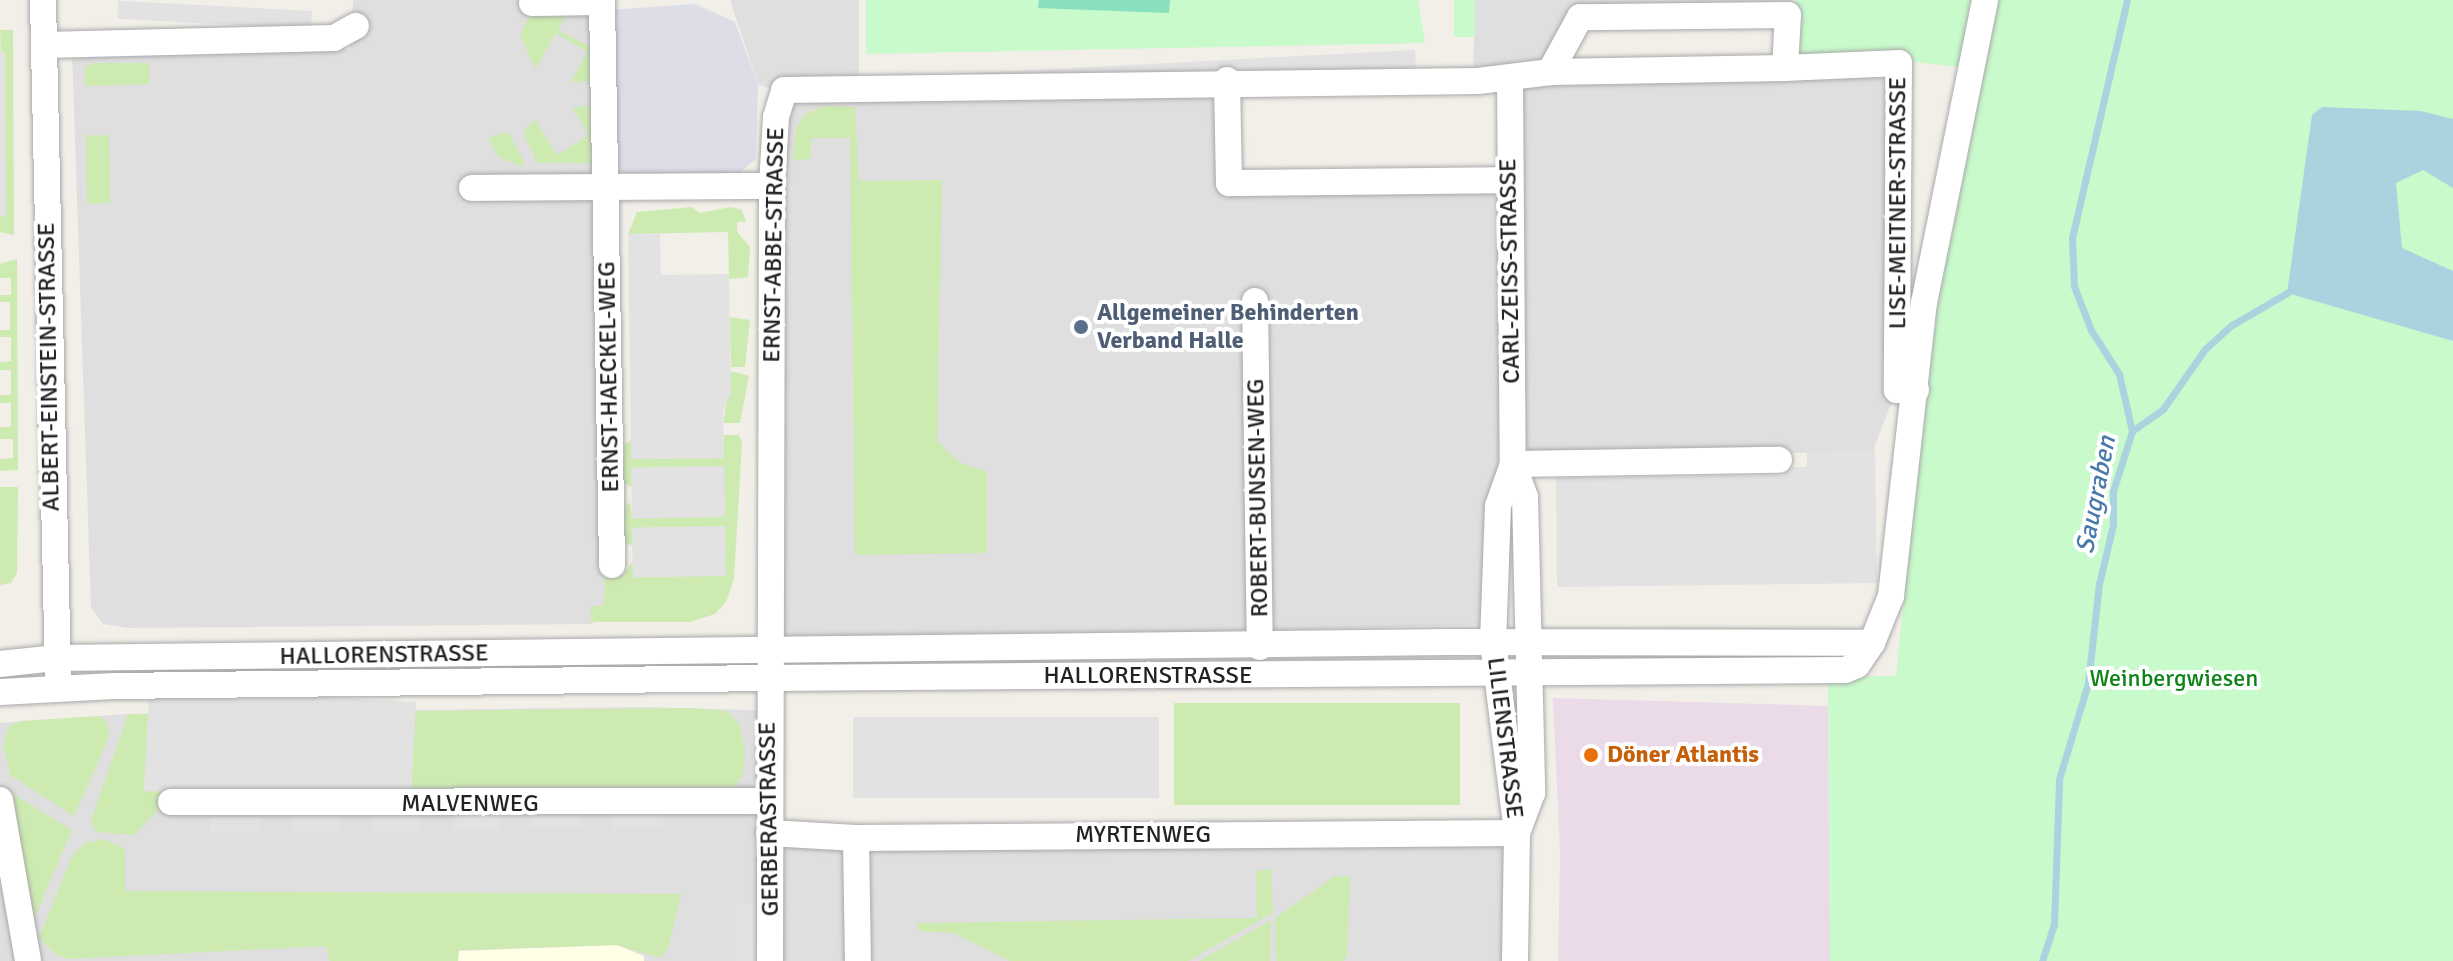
<!DOCTYPE html>
<meta charset="utf-8">
<style>
body{margin:0}
#map{position:relative;width:2453px;height:961px;overflow:hidden;background:#f2efe9;font-family:Signika,sans-serif}
div>[style]{position:absolute}
[style*='--x']{left:calc(var(--x)*1px);top:calc(var(--y)*1px);width:calc(var(--w)*1px);rotate:calc(var(--a)*1deg)}
.residential>*{inset:0;background:#e0dfdf}
.industrial>*{inset:0;background:#ebdbe8}
.education>*{inset:0;background:#ffffe5}
.grass>*{inset:0;background:#cdebb0;transform-origin:0 0}
.park>*{inset:0;background:#c8facc;transform-origin:0 0}
.pitch>*{inset:0;background:#88e0be}
.parking>*{inset:0;background:#e2e2e2;transform-origin:0 0}
.plaza>*{inset:0;background:#dddde8}
.water>*{inset:0;background:#aad3df}
.stream>*{height:7px;margin:-3.5px;padding:0 3.5px;transform-origin:3.5px;border-radius:3.5px;background:#aad3df}
.roads{filter:drop-shadow(0 0 2px #a9a9a9) drop-shadow(0 0 2px #a9a9a9)}
.minor>*{height:26px;margin:-13px;padding:0 13px;transform-origin:13px;border-radius:13px;background:#fff}
.dots>*{width:22px;height:22px;translate:-50% -50%;box-sizing:border-box;border:4px solid #fff;border-radius:50%}
span{translate:-50% -50%;white-space:nowrap;text-align:center;line-height:1.15;-webkit-text-stroke:8px #fff;paint-order:stroke}
.street-label{font-size:24px;color:#222}
.service-label{font-size:24px;color:#4e5e75;font-weight:700}
.left{translate:0 -50%;text-align:left}
.park-label{font-size:24px;color:#0c8416}
.food-label{font-size:24px;color:#c56008;font-weight:700}
.water-label{font-size:26px;color:#4a7aab;font-style:italic}
</style>
<div id="map">
<div class="residential">
<div style="clip-path:polygon(353px 0,519px 0,528px 7px,586px 12px,597px 24px,619px 245px,623px 574px,605px 575px,605px 606px,591px 606px,593px 624px,129px 628px,103px 624px,91px 607px,72px 53px,350px 49px)"></div>
<div style="clip-path:polygon(730px 0,859px 0,859px 80px,1234px 73px,1236px 178px,1497px 174px,1505px 624px,776px 643px,774px 90px,758px 84px)"></div>
<div style="clip-path:polygon(1475px 0,1792px 0,1791px 16px,1579px 17px,1550px 71px,1896px 66px,1896px 392px,1873px 450px,1513px 464px,1510px 79px,1473px 80px)"></div>
<div style="clip-path:polygon(642px 707px,779px 711px,781px 834px,1505px 822px,1506px 961px,0 961px,0 723px,128px 714px)"></div>
</div>
<div class="industrial">
<div style="clip-path:polygon(1553px 698px,1828px 706px,1830px 961px,1558px 961px,1560px 854px)"></div>
</div>
<div class="education">
<div style="clip-path:polygon(617px 945px,644px 956px,644px 961px,458px 961px,458px 951px)"></div>
</div>
<div class="grass">
<div style="clip-path:polygon(569px 8px,558px 30px,597px 50px,591px 81px,571px 82px,587px 52px,556px 33px,535px 69px,520px 35px,530px 15px)"></div>
<div style="clip-path:polygon(0 30px,13px 30px,14px 235px,0 232px,0 216px,6px 216px)"></div>
<div style="clip-path:polygon(92px 63px,149px 63px,149px 84px,85px 86px,84px 68px)"></div>
<div style="clip-path:polygon(592px 105px,595px 163px,537px 163px,523px 132px,535px 120px,557px 155px,589px 135px,572px 108px)"></div>
<div style="clip-path:polygon(825px 106px,855px 107px,859px 181px,942px 180px,937px 441px,959px 462px,987px 472px,987px 553px,855px 555px,850px 138px,811px 138px,811px 159px,793px 160px,796px 128px,805px 114px)"></div>
<div style="clip-path:polygon(508px 132px,525px 163px,520px 166px,498px 157px,488px 138px)"></div>
<div style="left:109px;top:135px;width:68px;height:23px;rotate:89deg"></div>
<div style="clip-path:polygon(692px 207px,700px 213px,731px 207px,742px 210px,746px 222px,737px 222px,737px 232px,750px 247px,748px 277px,729px 279px,728px 232px,628px 234px,637px 212px)"></div>
<div style="clip-path:polygon(17px 259px,18px 470px,0 471px,0 459px,13px 458px,13px 439px,0 439px,0 427px,11px 427px,11px 403px,0 403px,0 395px,11px 395px,11px 370px,0 370px,0 362px,11px 361px,11px 337px,0 337px,0 330px,10px 330px,10px 302px,0 302px,0 295px,11px 295px,11px 278px,0 278px,0 264px)"></div>
<div style="clip-path:polygon(730px 317px,750px 320px,745px 367px,731px 367px)"></div>
<div style="clip-path:polygon(731px 371px,749px 376px,740px 423px,723px 423px)"></div>
<div style="clip-path:polygon(724px 435px,739px 435px,742px 443px,734px 579px,726px 602px,715px 614px,690px 622px,591px 622px,590px 606px,604px 606px,605px 574px,623px 574px,633px 561px,634px 578px,632px 528px,633px 546px,624px 542px,623px 509px,630px 502px,633px 519px,631px 468px,632px 487px,622px 482px,624px 445px,631px 440px,632px 459px,723px 458px)"></div>
<div style="clip-path:polygon(0 487px,18px 487px,17px 573px,11px 583px,0 585px)"></div>
<div style="clip-path:polygon(696px 657px,697px 664px,549px 666px,388px 676px,125px 678px,125px 664px)"></div>
<div style="left:1174px;top:703px;width:286px;height:102px"></div>
<div style="clip-path:polygon(690px 708px,727px 711px,739px 724px,745px 749px,743px 775px,732px 790px,411px 797px,414px 723px,161px 807px,134px 835px,96px 832px,91px 821px,128px 714px)"></div>
<div style="clip-path:polygon(98px 716px,107px 722px,109px 737px,74px 816px,10px 775px,3px 744px,9px 726px,21px 721px)"></div>
<div style="clip-path:polygon(13px 794px,72px 830px,32px 924px,13px 800px)"></div>
<div style="clip-path:polygon(105px 839px,125px 849px,125px 891px,681px 894px,668px 949px,660px 958px,616px 945px,459px 950px,458px 961px,330px 961px,326px 946px,68px 959px,55px 954px,39px 938px,73px 854px,85px 843px)"></div>
<div style="clip-path:polygon(1271px 869px,1273px 913px,1188px 961px,1010px 961px,953px 933px,919px 931px,917px 923px,1257px 918px,1256px 871px)"></div>
<div style="clip-path:polygon(1335px 876px,1350px 877px,1347px 956px,1343px 961px,1276px 961px,1275px 918px)"></div>
<div style="clip-path:polygon(1271px 920px,1270px 961px,1199px 961px)"></div>
</div>
<div class="park">
<div style="clip-path:polygon(866px 0,1418px 0,1425px 43px,866px 54px)"></div>
<div style="left:1454px;top:0;width:21px;height:37px"></div>
<div style="clip-path:polygon(1795px 0,1985px 0,1970px 68px,1903px 61px,1795px 62px)"></div>
<div style="clip-path:polygon(1997px 0,2453px 0,2453px 961px,1830px 961px,1828px 677px,1896px 676px,1932px 332px)"></div>
</div>
<div class="pitch">
<div style="clip-path:polygon(1039px 0,1170px 0,1169px 13px,1038px 8px)"></div>
</div>
<div class="parking">
<div style="left:312px;top:11px;width:18px;height:194px;rotate:93deg"></div>
<div style="left:1415px;top:50px;width:17px;height:512px;rotate:87deg"></div>
<div style="clip-path:polygon(0 52px,5px 52px,6px 217px,0 216px)"></div>
<div style="clip-path:polygon(628px 234px,660px 234px,661px 275px,729px 274px,731px 394px,723px 410px,724px 458px,631px 459px)"></div>
<div style="clip-path:polygon(1875px 450px,1877px 583px,1557px 587px,1556px 478px,1784px 475px,1784px 467px,1807px 467px,1807px 451px)"></div>
<div style="left:724px;top:466px;width:51px;height:93px;rotate:89deg"></div>
<div style="left:725px;top:526px;width:50px;height:93px;rotate:89deg"></div>
<div style="left:416px;top:702px;width:103px;height:267px;rotate:93deg"></div>
<div style="left:1159px;top:717px;width:81px;height:306px;rotate:90deg"></div>
<div style="left:613px;top:812px;width:50px;height:17px"></div>
<div style="left:582px;top:813px;width:16px;height:52px;rotate:90deg"></div>
<div style="left:452px;top:814px;width:50px;height:16px"></div>
<div style="left:372px;top:815px;width:49px;height:16px"></div>
<div style="left:291px;top:816px;width:50px;height:16px"></div>
<div style="left:210px;top:817px;width:50px;height:16px"></div>
<div style="left:736px;top:905px;width:20px;height:56px"></div>
</div>
<div class="plaza">
<div style="clip-path:polygon(695px 4px,735px 22px,758px 84px,756px 159px,739px 173px,614px 173px,610px 10px)"></div>
</div>
<div class="water">
<div style="clip-path:polygon(2322px 107px,2421px 111px,2453px 119px,2453px 188px,2423px 170px,2396px 183px,2402px 248px,2453px 271px,2453px 341px,2287px 293px,2312px 115px)"></div>
</div>
<div class="stream">
<div style="--x:2132;--y:431;--w:38;--a:-35"></div>
<div style="--x:2163;--y:409;--w:73;--a:-55"></div>
<div style="--x:2205;--y:349;--w:36;--a:-42"></div>
<div style="--x:2232;--y:325;--w:64;--a:-30.2"></div>
<div style="--x:2042;--y:961;--w:38;--a:-72"></div>
<div style="--x:2054;--y:925;--w:146;--a:-88"></div>
<div style="--x:2059;--y:779;--w:100;--a:-73.2"></div>
<div style="--x:2088;--y:683;--w:100;--a:-83.7"></div>
<div style="--x:2099;--y:584;--w:61;--a:-76.7"></div>
<div style="--x:2113;--y:525;--w:34;--a:-90"></div>
<div style="--x:2113;--y:491;--w:63;--a:-72.4"></div>
<div style="--x:2132;--y:431;--w:58;--a:-102.8"></div>
<div style="--x:2119;--y:374;--w:52;--a:-122.5"></div>
<div style="--x:2091;--y:330;--w:47;--a:-111.1"></div>
<div style="--x:2074;--y:286;--w:48;--a:-92.4"></div>
<div style="--x:2072;--y:238;--w:244;--a:-77"></div>
</div>
<div class="roads">
<div class="minor">
<div style="--x:43;--y:0;--w:676;--a:88.73"></div>
<div style="--x:532;--y:3;--w:70;--a:-0.8"></div>
<div style="--x:602;--y:2;--w:563;--a:88.98"></div>
<div style="--x:44;--y:45;--w:290;--a:-1.4"></div>
<div style="--x:334;--y:38;--w:25;--a:-29"></div>
<div style="--x:1785;--y:68;--w:114;--a:-2.5"></div>
<div style="--x:1899;--y:63;--w:327;--a:90.4"></div>
<div style="--x:1897;--y:390;--w:19;--a:0"></div>
<div style="--x:1510;--y:78;--w:386;--a:89.6"></div>
<div style="--x:1513;--y:464;--w:35;--a:70"></div>
<div style="--x:1525;--y:497;--w:296;--a:88.6"></div>
<div style="--x:1532;--y:793;--w:43;--a:110.6"></div>
<div style="--x:1227;--y:80;--w:103;--a:88.9"></div>
<div style="--x:1229;--y:183;--w:279;--a:-0.6"></div>
<div style="--x:472;--y:188;--w:300;--a:-0.4"></div>
<div style="--x:1255;--y:301;--w:346;--a:89.2"></div>
<div style="--x:1513;--y:464;--w:45;--a:109.7"></div>
<div style="--x:1498;--y:506;--w:136;--a:92.1"></div>
<div style="--x:1493;--y:642;--w:193;--a:82.8"></div>
<div style="--x:1517;--y:833;--w:128;--a:90.9"></div>
<div style="--x:1513;--y:464;--w:266;--a:-0.9"></div>
<div style="--x:0;--y:664;--w:55;--a:-6.2"></div>
<div style="--x:55;--y:658;--w:1394;--a:-0.66"></div>
<div style="--x:1449;--y:642;--w:423;--a:0.1"></div>
<div style="--x:0;--y:692;--w:114;--a:-3"></div>
<div style="--x:114;--y:686;--w:653;--a:-0.7"></div>
<div style="--x:767;--y:678;--w:1078;--a:-0.43"></div>
<div style="--x:1845;--y:670;--w:13;--a:-23"></div>
<div style="--x:1857;--y:665;--w:27;--a:-56"></div>
<div style="--x:1872;--y:643;--w:51;--a:-68"></div>
<div style="--x:1891;--y:596;--w:295;--a:-83.6"></div>
<div style="--x:1924;--y:303;--w:309;--a:-78.6"></div>
<div style="--x:0;--y:800;--w:163;--a:80.1"></div>
<div style="--x:171;--y:802;--w:597;--a:-0.1"></div>
<div style="--x:769;--y:833;--w:87;--a:3.3"></div>
<div style="--x:856;--y:838;--w:661;--a:-0.43"></div>
<div style="--x:856;--y:838;--w:123;--a:89.1"></div>
<div style="--x:770;--y:961;--w:775;--a:-89.85"></div>
<div style="--x:772;--y:186;--w:69;--a:-86.7"></div>
<div style="--x:776;--y:117;--w:28;--a:-73"></div>
<div style="--x:784;--y:90;--w:694;--a:-0.74"></div>
<div style="--x:1478;--y:81;--w:73;--a:-7.1"></div>
<div style="--x:1550;--y:72;--w:235;--a:-1"></div>
<div style="--x:1785;--y:68;--w:53;--a:-86.8"></div>
<div style="--x:1788;--y:15;--w:208;--a:179.4"></div>
<div style="--x:1580;--y:17;--w:63;--a:118.6"></div>
</div>
</div>
<div class="dots">
<div style="left:1081px;top:327px;background:#5c6f8a"></div>
<div style="left:1591px;top:755px;background:#e8710a"></div>
</div>
<div class="street-label">
<span style="left:1898px;top:203px;rotate:-90deg">LISE-MEITNER-STRASSE</span>
<span style="left:774px;top:245px;rotate:-89deg">ERNST-ABBE-STRASSE</span>
<span style="left:1510px;top:271px;rotate:-91deg">CARL-ZEISS-STRASSE</span>
<span style="left:49px;top:367px;rotate:-91deg">ALBERT-EINSTEIN-STRASSE</span>
<span style="left:609px;top:377px;rotate:-91deg">ERNST-HAECKEL-WEG</span>
<span style="left:1258px;top:498px;rotate:-91deg">ROBERT-BUNSEN-WEG</span>
<span style="left:384px;top:655px;rotate:-1deg">HALLORENSTRASSE</span>
<span style="left:1148px;top:676px">HALLORENSTRASSE</span>
<span style="left:1505px;top:738px;rotate:83deg">LILIENSTRASSE</span>
<span style="left:470px;top:804px">MALVENWEG</span>
<span style="left:769px;top:819px;rotate:-91deg">GERBERASTRASSE</span>
<span style="left:1143px;top:835px">MYRTENWEG</span>
</div>
<div class="service-label">
<span class="left" style="left:1097px;top:327px">Allgemeiner Behinderten<br>Verband Halle</span>
</div>
<div class="park-label">
<span style="left:2174px;top:679px">Weinbergwiesen</span>
</div>
<div class="food-label">
<span class="left" style="left:1607px;top:755px">Döner Atlantis</span>
</div>
<div class="water-label">
<span style="left:2097px;top:495px;rotate:-79deg">Saugraben</span>
</div>
</div>
